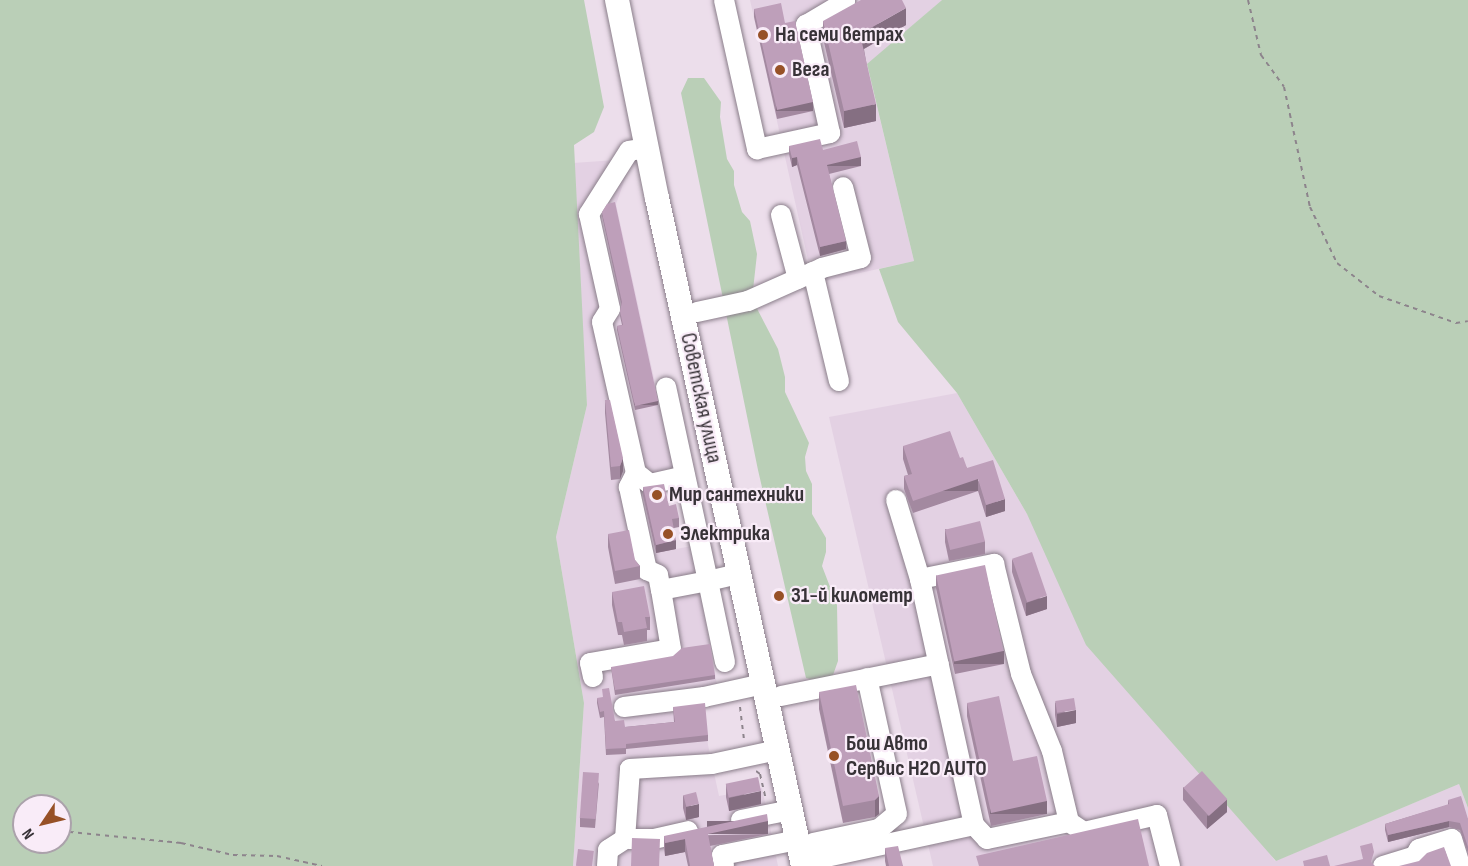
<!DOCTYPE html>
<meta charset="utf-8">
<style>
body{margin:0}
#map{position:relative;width:1468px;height:866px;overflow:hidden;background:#ecdeeb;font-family:"Sofia Sans Condensed",sans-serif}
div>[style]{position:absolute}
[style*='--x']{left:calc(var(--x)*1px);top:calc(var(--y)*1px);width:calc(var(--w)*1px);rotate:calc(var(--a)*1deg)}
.built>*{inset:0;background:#e3d1e3}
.green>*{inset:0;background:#bacfb7}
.path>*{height:2px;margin-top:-1px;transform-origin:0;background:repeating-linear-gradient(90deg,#8d848c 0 4.5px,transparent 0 9px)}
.roads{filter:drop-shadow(0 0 2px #8a7e8a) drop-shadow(0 0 2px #8a7e8a)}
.minor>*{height:20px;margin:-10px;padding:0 10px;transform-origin:10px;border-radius:10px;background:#fff}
.major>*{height:24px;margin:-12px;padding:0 12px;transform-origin:12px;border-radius:12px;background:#fff}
.wall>*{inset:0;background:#a389a0}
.shaded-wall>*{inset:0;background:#856f82;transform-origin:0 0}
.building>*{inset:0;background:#be9fba;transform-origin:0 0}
.dots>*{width:16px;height:16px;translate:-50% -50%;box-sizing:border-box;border:3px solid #f9ecf8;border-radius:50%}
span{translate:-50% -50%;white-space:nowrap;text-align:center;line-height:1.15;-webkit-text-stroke:4.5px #f9ecf8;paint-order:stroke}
.poi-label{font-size:22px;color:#373237;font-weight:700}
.left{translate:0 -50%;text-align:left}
.street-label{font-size:22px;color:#373237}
.north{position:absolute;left:12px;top:794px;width:60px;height:60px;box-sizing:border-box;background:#f9ecf8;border:2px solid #aba2ab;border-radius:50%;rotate:235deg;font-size:16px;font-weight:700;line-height:24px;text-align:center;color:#373237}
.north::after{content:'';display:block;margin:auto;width:21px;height:27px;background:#975127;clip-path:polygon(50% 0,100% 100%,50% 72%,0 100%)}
</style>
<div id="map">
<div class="built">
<div style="clip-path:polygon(750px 0,942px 0,867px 65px,914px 261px,824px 281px,819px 258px,808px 260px)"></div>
<div style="clip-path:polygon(616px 160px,629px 168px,616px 204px,678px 488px,664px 491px,669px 514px,676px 513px,679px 527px,672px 528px,676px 549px,692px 546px,717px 685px,702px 687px,708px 745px,719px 796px,762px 788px,778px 866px,573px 866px,584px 703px,556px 537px,587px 405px,573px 163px)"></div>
<div style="clip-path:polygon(957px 393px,1027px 514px,1275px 861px,1459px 784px,1468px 808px,1468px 866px,933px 866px,829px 417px)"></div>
</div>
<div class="green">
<div style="clip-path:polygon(evenodd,0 0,584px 0,604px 107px,594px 132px,574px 145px,587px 405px,556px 537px,584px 703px,573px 866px,0 866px,0 0,24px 806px,60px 806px,60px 842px,24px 842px,24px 806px)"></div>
<div style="clip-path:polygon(942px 0,1468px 0,1468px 808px,1459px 784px,1276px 861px,1086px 645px,1027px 514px,957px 393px,898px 322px,879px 269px,914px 261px,867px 64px)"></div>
<div style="clip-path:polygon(688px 78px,704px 78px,721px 102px,720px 117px,727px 159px,734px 171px,734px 185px,742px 212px,750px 221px,757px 254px,752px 299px,778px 349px,785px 377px,785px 392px,809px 443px,805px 457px,806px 471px,812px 484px,812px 514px,826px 538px,826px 552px,822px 566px,837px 605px,838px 661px,833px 675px,820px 682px,806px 678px,758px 470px,681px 93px)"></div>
</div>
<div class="path">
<div style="--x:1248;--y:0;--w:57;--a:76.7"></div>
<div style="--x:1261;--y:55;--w:39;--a:54"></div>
<div style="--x:1284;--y:87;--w:123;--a:77.8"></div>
<div style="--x:1310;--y:207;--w:62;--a:64.3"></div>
<div style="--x:1337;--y:263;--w:53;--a:38.2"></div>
<div style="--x:1379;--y:296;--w:82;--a:19.3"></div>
<div style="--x:1456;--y:323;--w:12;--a:-9"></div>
<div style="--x:740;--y:707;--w:33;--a:83"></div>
<div style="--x:756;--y:771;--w:5;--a:37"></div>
<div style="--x:760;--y:774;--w:26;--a:77"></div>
<div style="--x:60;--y:831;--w:122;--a:5.7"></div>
<div style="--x:181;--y:843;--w:53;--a:13"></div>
<div style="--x:233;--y:855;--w:44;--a:1.3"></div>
<div style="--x:277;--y:856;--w:46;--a:12.5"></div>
</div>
<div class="roads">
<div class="minor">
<div style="--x:724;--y:0;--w:153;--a:77.5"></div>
<div style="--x:757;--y:149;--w:75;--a:-12.4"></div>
<div style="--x:830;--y:133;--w:111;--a:-102.5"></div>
<div style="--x:806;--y:25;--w:45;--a:-30.5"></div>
<div style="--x:845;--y:2;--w:2;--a:-90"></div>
<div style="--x:647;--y:148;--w:18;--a:171"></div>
<div style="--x:629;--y:151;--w:75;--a:122.4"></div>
<div style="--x:589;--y:214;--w:97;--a:77.5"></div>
<div style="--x:610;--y:309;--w:15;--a:122"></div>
<div style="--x:602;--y:322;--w:155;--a:77.3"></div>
<div style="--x:636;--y:473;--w:16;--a:117"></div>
<div style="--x:629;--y:487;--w:85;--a:77.8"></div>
<div style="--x:647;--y:570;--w:12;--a:24"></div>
<div style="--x:658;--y:575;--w:15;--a:79"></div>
<div style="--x:661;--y:590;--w:48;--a:-10.8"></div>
<div style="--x:708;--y:581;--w:198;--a:-102.2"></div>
<div style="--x:781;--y:215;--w:66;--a:75.1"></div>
<div style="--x:813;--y:272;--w:112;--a:76.6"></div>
<div style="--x:697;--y:312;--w:52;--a:-12.2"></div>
<div style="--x:748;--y:301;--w:81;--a:-24"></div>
<div style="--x:822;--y:268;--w:40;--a:-14.4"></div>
<div style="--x:861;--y:258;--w:73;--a:-104.2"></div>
<div style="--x:636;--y:473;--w:18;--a:38"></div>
<div style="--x:650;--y:484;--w:36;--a:-13"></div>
<div style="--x:896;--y:500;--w:83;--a:73.1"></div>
<div style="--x:725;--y:662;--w:83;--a:-101.9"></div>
<div style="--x:708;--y:581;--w:32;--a:-13"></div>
<div style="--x:593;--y:677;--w:14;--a:-102"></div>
<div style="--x:590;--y:663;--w:82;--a:-9.8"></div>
<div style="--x:671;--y:649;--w:60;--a:-99.6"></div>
<div style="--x:781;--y:696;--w:161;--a:-11.4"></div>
<div style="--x:624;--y:707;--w:81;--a:-7.1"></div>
<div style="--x:704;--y:697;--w:60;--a:-12.4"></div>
<div style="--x:741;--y:820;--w:51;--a:-11.3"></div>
<div style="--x:974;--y:825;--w:19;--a:47"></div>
<div style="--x:987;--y:839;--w:84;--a:-11.7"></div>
<div style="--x:629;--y:839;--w:25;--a:0"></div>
<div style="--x:654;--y:839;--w:35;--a:-13"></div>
<div style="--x:813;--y:843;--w:67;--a:-12"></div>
<div style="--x:879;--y:829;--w:23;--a:-40"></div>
<div style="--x:897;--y:814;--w:139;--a:-102.4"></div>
<div style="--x:817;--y:859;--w:161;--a:-12.2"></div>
<div style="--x:974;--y:825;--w:252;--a:-102.4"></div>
<div style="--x:920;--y:579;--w:76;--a:-11.5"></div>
<div style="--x:994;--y:564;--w:113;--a:76.2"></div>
<div style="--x:1021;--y:674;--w:83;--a:68.1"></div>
<div style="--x:1052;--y:751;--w:73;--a:76.5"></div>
<div style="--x:1069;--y:822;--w:18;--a:34"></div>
<div style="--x:1084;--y:832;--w:75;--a:-13.1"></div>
<div style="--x:1157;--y:815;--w:53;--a:75.7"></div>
<div style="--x:607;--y:866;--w:16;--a:-86"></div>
<div style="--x:608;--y:850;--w:20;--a:-33"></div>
<div style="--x:625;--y:839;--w:70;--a:-85.9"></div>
<div style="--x:630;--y:769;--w:82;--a:-3.5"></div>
<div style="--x:712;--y:764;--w:67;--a:-12"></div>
<div style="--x:724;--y:866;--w:11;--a:-100"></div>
<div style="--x:722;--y:855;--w:77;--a:-11.2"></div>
<div style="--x:1383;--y:866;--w:34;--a:-17"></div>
<div style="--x:1415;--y:856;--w:8;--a:-60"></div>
<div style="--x:1419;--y:849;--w:34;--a:-17"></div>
<div style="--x:1452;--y:839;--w:28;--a:73"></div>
</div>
<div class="major">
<div style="--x:617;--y:0;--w:202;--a:78.6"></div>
<div style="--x:657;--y:198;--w:684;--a:77.67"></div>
</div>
</div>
<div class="wall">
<div style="clip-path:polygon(754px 9px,785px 23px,813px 111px,777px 119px,754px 17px)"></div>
<div style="clip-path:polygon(823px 21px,906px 25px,864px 49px,876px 121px,844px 128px,823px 38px)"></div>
<div style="clip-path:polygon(789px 146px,823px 150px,861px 166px,829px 174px,846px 249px,820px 256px,797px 165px,792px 167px,789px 154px)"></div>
<div style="clip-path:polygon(602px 212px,658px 405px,635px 410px,617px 330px,617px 326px,622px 325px,620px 316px,621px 304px,602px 216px)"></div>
<div style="clip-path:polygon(605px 400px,623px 471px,620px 479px,611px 480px,605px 413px)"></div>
<div style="clip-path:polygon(903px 446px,960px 458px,967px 468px,1005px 511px,986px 517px,978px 491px,913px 513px,904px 489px,904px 476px,908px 475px,903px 459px)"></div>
<div style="clip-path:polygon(643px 487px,679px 518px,679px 527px,674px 528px,676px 549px,656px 553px,643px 496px)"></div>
<div style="clip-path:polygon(945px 529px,985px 541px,985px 554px,949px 561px,945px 542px)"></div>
<div style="clip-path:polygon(608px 534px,635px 560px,640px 566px,640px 579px,615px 584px,608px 547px)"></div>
<div style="clip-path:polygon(1012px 559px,1047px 609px,1026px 616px,1012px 572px)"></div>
<div style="clip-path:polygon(936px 575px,1004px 664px,955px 674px,936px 588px)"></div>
<div style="clip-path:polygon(612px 592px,650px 617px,650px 630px,647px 630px,647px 641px,624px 645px,622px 635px,618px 635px,612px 605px)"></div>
<div style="clip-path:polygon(611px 667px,715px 675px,715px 679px,615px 695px)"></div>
<div style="clip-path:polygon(819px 692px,879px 796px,879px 814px,875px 817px,843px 823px,819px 709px)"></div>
<div style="clip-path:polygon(597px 698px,615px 721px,625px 727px,674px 722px,673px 707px,708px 735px,708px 741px,626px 749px,626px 754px,606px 755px,604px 717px,600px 718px,597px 703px)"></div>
<div style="clip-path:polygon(1055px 702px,1076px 723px,1057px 727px,1055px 715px)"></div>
<div style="clip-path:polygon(967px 703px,1013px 761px,1047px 814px,991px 826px,967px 716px)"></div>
<div style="clip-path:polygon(599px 782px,595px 828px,580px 827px,580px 818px)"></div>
<div style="clip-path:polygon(726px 784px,761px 804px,729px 811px,726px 797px)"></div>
<div style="clip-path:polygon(1183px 787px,1227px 812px,1207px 829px,1183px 800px)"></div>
<div style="clip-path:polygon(683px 795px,699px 817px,686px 820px,683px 808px)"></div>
<div style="clip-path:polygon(1448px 800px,1468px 819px,1468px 853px,1460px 830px,1449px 827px,1388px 842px,1385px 830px,1385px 824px,1448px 805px)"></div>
<div style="clip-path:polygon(768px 834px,710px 846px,714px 866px,688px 866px,685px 852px,665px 856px,664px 849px,664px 836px)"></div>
<div style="clip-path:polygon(885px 848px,903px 866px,886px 866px,885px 861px)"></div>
</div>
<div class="shaded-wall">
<div style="clip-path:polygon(906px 8px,906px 25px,860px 51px,860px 34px)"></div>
<div style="left:813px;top:102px;width:9px;height:37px;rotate:90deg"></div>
<div style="clip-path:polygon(876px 104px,876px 121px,844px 128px,844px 111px)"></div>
<div style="clip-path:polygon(797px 157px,797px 165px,792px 167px,792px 158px)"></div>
<div style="left:861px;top:157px;width:9px;height:35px;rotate:90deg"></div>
<div style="clip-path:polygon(846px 241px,846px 249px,820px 256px,820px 247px)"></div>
<div style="left:658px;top:401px;width:4px;height:24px;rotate:90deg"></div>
<div style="clip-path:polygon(623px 458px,623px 471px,620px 479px,620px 466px)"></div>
<div style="left:978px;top:479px;width:12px;height:69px;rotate:90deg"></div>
<div style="clip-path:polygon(1005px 499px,1005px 511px,986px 517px,986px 505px)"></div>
<div style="clip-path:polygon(676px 540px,676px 549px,656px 553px,656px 545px)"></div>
<div style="clip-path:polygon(1047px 596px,1047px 609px,1026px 616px,1026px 603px)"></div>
<div style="left:1004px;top:651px;width:13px;height:50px;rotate:90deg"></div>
<div style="clip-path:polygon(1076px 710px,1076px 723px,1057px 727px,1057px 714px)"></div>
<div style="clip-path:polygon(761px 791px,761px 804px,729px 811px,729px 798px)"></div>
<div style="clip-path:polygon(879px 796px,879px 814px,875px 817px,875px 800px)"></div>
<div style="clip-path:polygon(1227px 799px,1227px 812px,1207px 829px,1207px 816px)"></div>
<div style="left:1047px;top:801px;width:13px;height:57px;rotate:90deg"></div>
<div style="clip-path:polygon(699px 804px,699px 817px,686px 820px,686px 807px)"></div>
<div style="left:768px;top:821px;width:13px;height:61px;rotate:90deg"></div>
<div style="clip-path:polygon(1449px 821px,1449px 827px,1388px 842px,1388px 835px)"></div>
<div style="clip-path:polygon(685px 839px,685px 852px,665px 856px,665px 843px)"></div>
</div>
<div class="building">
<div style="clip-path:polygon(861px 0,902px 0,906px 8px,860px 34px,876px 104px,844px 111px,823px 21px)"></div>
<div style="clip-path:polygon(781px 3px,785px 23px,795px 21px,813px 102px,777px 110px,754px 9px)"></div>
<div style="clip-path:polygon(820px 139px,823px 150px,857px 141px,861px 157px,827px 165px,846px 241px,820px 247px,797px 157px,792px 158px,789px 146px)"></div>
<div style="clip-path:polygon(615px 202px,658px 401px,635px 406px,617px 326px,623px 325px,620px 311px,622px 302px,602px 212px,607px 204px)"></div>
<div style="clip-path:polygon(605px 400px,610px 400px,623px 458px,620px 466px,611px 467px)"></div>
<div style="clip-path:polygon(950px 431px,960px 458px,963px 457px,967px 468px,993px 460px,1005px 499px,986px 505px,978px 479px,913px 501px,904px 476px,912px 474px,903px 446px)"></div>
<div style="clip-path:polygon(664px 484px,669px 506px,676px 504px,679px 518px,672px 519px,676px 540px,656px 545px,643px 487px)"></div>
<div style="left:980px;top:521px;width:21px;height:36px;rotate:76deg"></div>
<div style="clip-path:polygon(629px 530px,635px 560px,640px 566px,615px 571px,608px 534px)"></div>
<div style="left:1032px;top:552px;width:46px;height:21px;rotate:71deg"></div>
<div style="left:985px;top:565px;width:88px;height:50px;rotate:78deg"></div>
<div style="clip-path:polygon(644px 586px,650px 617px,645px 617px,647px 628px,624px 632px,622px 622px,618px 622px,612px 592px)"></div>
<div style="clip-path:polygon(710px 644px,715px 675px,615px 690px,611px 667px,673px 656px,682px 648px)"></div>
<div style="clip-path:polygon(856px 685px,879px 796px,875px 800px,843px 806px,819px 692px)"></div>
<div style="clip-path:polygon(609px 688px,615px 721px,624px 720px,625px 727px,675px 722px,673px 707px,705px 703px,708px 735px,626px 744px,626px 748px,606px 749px,604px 711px,600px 712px,597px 698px,603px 697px,602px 689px)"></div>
<div style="clip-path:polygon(999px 696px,1013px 761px,1037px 756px,1047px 801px,991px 813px,967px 703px)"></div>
<div style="left:1074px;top:698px;width:12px;height:19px;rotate:81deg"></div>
<div style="left:1202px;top:771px;width:38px;height:25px;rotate:48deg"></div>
<div style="left:583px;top:772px;width:16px;height:46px;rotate:4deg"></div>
<div style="left:758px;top:777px;width:14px;height:33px;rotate:78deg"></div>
<div style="left:696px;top:792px;width:12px;height:13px;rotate:76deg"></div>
<div style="clip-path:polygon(1461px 796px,1468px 819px,1468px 847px,1460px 823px,1449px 821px,1388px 835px,1385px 824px,1449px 804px,1448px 800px)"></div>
<div style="clip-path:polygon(767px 814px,768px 821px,708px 834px,714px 866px,690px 866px,685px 839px,665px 843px,664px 836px)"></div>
<div style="clip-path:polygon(1138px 819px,1149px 866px,979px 866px,976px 856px)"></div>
<div style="left:632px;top:838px;width:28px;height:28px;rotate:2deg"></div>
<div style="clip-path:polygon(1372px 843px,1374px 852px,1371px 862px,1375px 866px,1334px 866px,1363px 859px,1360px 846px)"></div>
<div style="clip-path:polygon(898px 846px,903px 866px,889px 866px,885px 848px)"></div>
<div style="clip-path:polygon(1444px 847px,1451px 866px,1399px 866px,1419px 861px,1427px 853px)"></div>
<div style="left:578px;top:849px;width:16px;height:17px;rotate:7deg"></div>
<div style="clip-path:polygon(1327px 855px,1330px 866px,1304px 866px,1303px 861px)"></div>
</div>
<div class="dots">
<div style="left:763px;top:35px;background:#975127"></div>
<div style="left:780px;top:70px;background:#975127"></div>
<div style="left:657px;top:495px;background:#975127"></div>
<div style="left:668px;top:534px;background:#975127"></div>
<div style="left:779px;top:596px;background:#975127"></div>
<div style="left:834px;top:756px;background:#975127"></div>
</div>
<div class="poi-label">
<span class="left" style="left:775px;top:35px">На семи ветрах</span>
<span class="left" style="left:792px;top:70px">Вега</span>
<span class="left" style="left:669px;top:495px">Мир сантехники</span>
<span class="left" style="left:680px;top:534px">Электрика</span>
<span class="left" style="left:791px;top:596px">31-й километр</span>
<span class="left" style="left:846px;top:756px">Бош Авто<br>Сервис H2O AUTO</span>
</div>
<div class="street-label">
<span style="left:701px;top:398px;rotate:78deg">Советская улица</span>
</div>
<div class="north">N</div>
</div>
